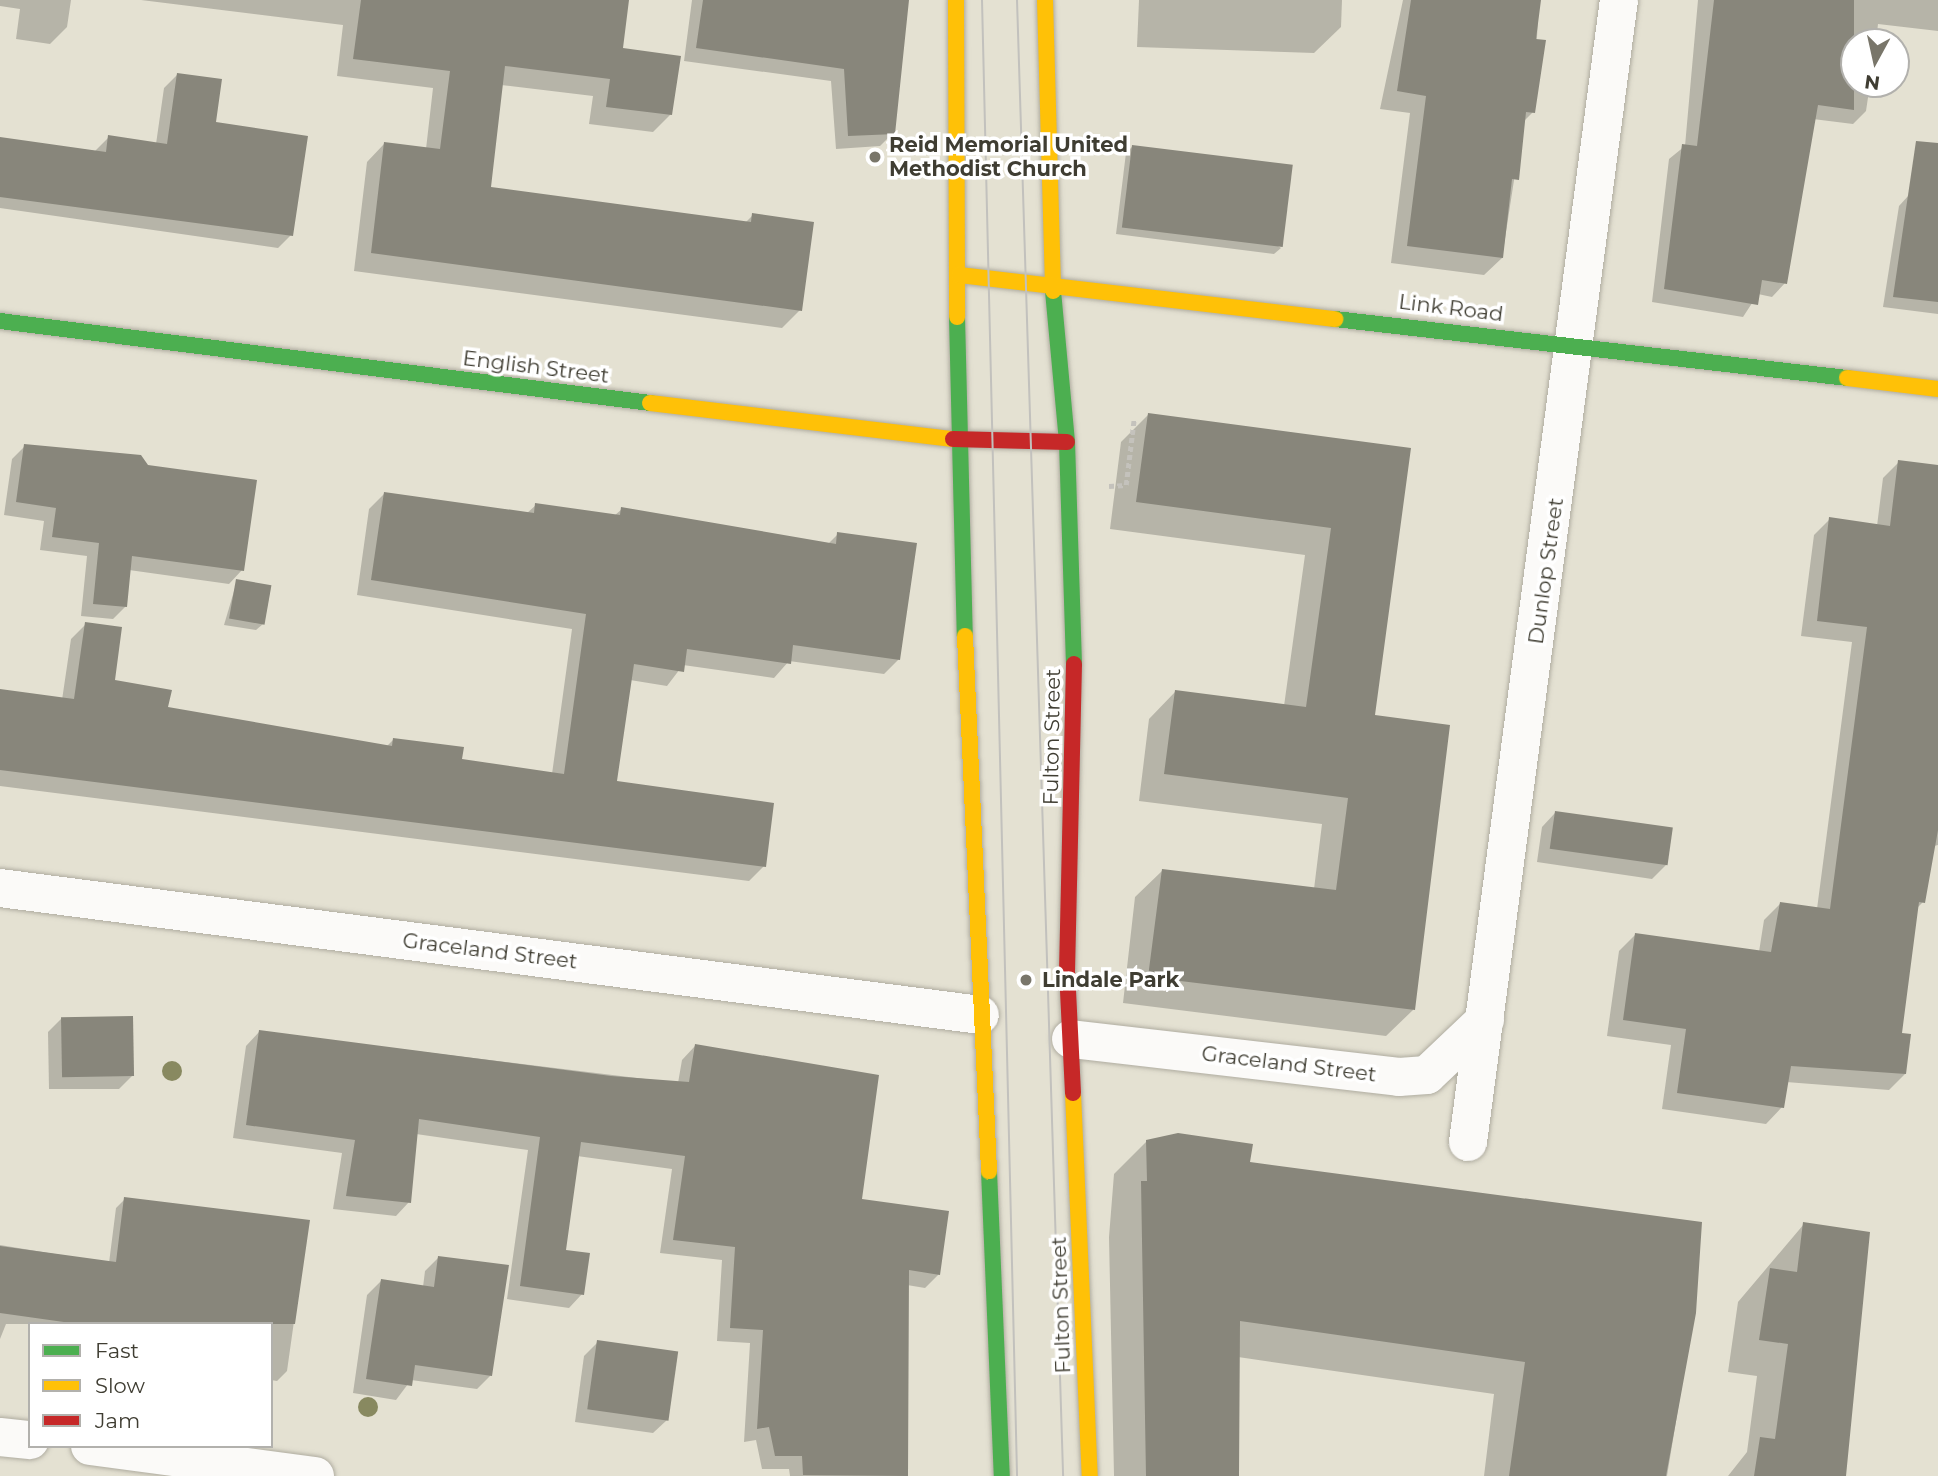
<!DOCTYPE html>
<style>
body{margin:0}
#map{position:relative;width:1938px;height:1476px;overflow:hidden;background:#e4e1d2;font-family:Montserrat,sans-serif}
div>[style]{position:absolute}
[style*='--x']{left:calc(var(--x)*1px);top:calc(var(--y)*1px);width:calc(var(--w)*1px);rotate:calc(var(--a)*1deg)}
.shadow>*{inset:0;background:#0003}
.building>*{inset:0;background:#88867b;transform-origin:0 0}
.path>*{height:4.5px;margin-top:-2.25px;transform-origin:0;background:repeating-linear-gradient(90deg,#c4c2bc 0 5px,transparent 0 8.5px)}
.roads{filter:drop-shadow(0 0 2px #afaca0) drop-shadow(0 0 2px #afaca0)}
.street>*{height:38px;margin:-19px;padding:0 19px;transform-origin:19px;border-radius:19px;background:#fbfaf8}
.fast>*{height:16px;margin:-8px;padding:0 8px;transform-origin:8px;border-radius:8px;background:#4caf50}
.slow>*{height:16px;margin:-8px;padding:0 8px;transform-origin:8px;border-radius:8px;background:#ffc107}
.jam>*{height:16px;margin:-8px;padding:0 8px;transform-origin:8px;border-radius:8px;background:#c62828}
.tram>*{height:2px;margin:-1px;padding:0 1px;transform-origin:1px;border-radius:1px;background:#c2c1bd}
.trees>*{width:20px;height:20px;margin:-10px;border-radius:50%;background:#888960}
.dots>*{width:19px;height:19px;translate:-50% -50%;box-sizing:border-box;border:4px solid #fff;border-radius:50%}
span{translate:-50% -50%;white-space:nowrap;text-align:center;line-height:1.15;-webkit-text-stroke:7px #fff;paint-order:stroke}
.poi-label{font-size:21px;color:#3f3d32;font-weight:700}
.left{translate:0 -50%;text-align:left}
.street-label{font-size:21px;color:#3f3d32}
.legend{position:absolute;left:28px;top:1322px;width:245px;height:126px;box-sizing:border-box;background:#fff;border:2px solid #b2b1ad;margin:0;padding:9px 12px;list-style:none;font-size:21px;color:#3f3d32}
.legend li{display:flex;align-items:center;gap:14px;height:35px}
.legend b{width:35px;border:2px solid #b2b1ad}
.north{position:absolute;left:1840px;top:28px;width:70px;height:70px;box-sizing:border-box;background:#fff;border:2px solid #b2b1ad;border-radius:50%;rotate:188deg;font-size:19px;font-weight:700;line-height:28px;text-align:center;color:#3f3d32}
.north::after{content:'';display:block;margin:auto;width:24px;height:32px;background:#79766a;clip-path:polygon(50% 0,100% 100%,50% 72%,0 100%)}
</style>
<div id="map">
<div class="shadow">
<div style="clip-path:polygon(0 0,71px 0,67px 27px,50px 44px,16px 39px,20px 9px,0 6px)"></div>
<div style="clip-path:polygon(141px 0,627px 0,621px 50px,671px 114px,653px 132px,589px 124px,593px 96px,501px 85px,489px 188px,745px 223px,753px 215px,800px 310px,782px 328px,354px 271px,367px 162px,384px 144px,426px 149px,433px 88px,337px 76px,343px 25px)"></div>
<div style="clip-path:polygon(692px 0,908px 0,893px 133px,880px 146px,836px 149px,831px 81px,684px 61px)"></div>
<div style="clip-path:polygon(1139px 0,1342px 0,1341px 27px,1314px 53px,1137px 47px)"></div>
<div style="clip-path:polygon(1403px 0,1539px 0,1533px 112px,1523px 122px,1502px 258px,1484px 275px,1391px 263px,1410px 113px,1380px 109px)"></div>
<div style="clip-path:polygon(1698px 0,1938px 0,1938px 31px,1878px 24px,1876px 42px,1854px 42px,1854px 84px,1870px 84px,1866px 111px,1853px 124px,1813px 119px,1785px 283px,1772px 297px,1758px 294px,1743px 317px,1652px 302px,1669px 159px,1685px 146px)"></div>
<div style="clip-path:polygon(177px 75px,291px 235px,278px 248px,0 208px,0 139px,95px 151px,109px 137px,156px 144px,164px 88px)"></div>
<div style="clip-path:polygon(1133px 146px,1281px 248px,1274px 254px,1116px 234px,1126px 153px)"></div>
<div style="clip-path:polygon(1909px 195px,1938px 199px,1938px 314px,1883px 307px,1899px 206px)"></div>
<div style="clip-path:polygon(1148px 415px,1409px 449px,1373px 717px,1413px 1010px,1386px 1036px,1123px 1003px,1135px 897px,1162px 871px,1314px 889px,1322px 824px,1139px 801px,1149px 719px,1175px 692px,1284px 706px,1305px 555px,1110px 529px,1121px 442px)"></div>
<div style="clip-path:polygon(25px 446px,242px 570px,229px 584px,129px 570px,126px 606px,113px 619px,81px 616px,87px 556px,40px 550px,44px 521px,4px 515px,12px 459px)"></div>
<div style="clip-path:polygon(1899px 462px,1938px 467px,1938px 845px,1930px 847px,1923px 902px,1916px 909px,1900px 1035px,1905px 1074px,1889px 1090px,1786px 1082px,1782px 1107px,1766px 1124px,1662px 1109px,1671px 1045px,1607px 1036px,1619px 951px,1635px 935px,1759px 952px,1764px 920px,1780px 904px,1817px 909px,1852px 642px,1801px 636px,1814px 535px,1830px 519px,1877px 526px,1883px 478px)"></div>
<div style="clip-path:polygon(384px 494px,526px 514px,536px 505px,614px 516px,622px 509px,828px 544px,838px 534px,899px 659px,884px 674px,789px 661px,774px 678px,683px 665px,667px 686px,630px 680px,615px 783px,764px 866px,749px 881px,0 786px,0 691px,62px 700px,71px 639px,86px 624px,113px 682px,166px 709px,387px 746px,394px 739px,460px 761px,552px 774px,572px 629px,357px 595px,369px 509px)"></div>
<div style="clip-path:polygon(237px 581px,263px 624px,256px 630px,224px 625px)"></div>
<div style="clip-path:polygon(1555px 813px,1666px 865px,1652px 879px,1537px 862px,1542px 827px)"></div>
<div style="clip-path:polygon(62px 1018px,133px 1075px,119px 1089px,49px 1089px,48px 1032px)"></div>
<div style="clip-path:polygon(259px 1032px,678px 1083px,682px 1060px,695px 1046px,939px 1274px,925px 1288px,907px 1285px,907px 1476px,790px 1476px,789px 1469px,762px 1469px,756px 1440px,744px 1442px,750px 1343px,717px 1341px,722px 1260px,660px 1253px,672px 1169px,577px 1156px,564px 1252px,582px 1294px,569px 1308px,507px 1299px,528px 1150px,416px 1134px,409px 1202px,396px 1216px,333px 1209px,342px 1153px,233px 1138px,246px 1046px)"></div>
<div style="clip-path:polygon(1147px 1141px,1248px 1163px,1694px 1312px,1667px 1476px,1484px 1476px,1494px 1394px,1238px 1357px,1237px 1476px,1114px 1476px,1109px 1237px,1114px 1174px)"></div>
<div style="clip-path:polygon(125px 1199px,308px 1222px,287px 1371px,277px 1381px,271px 1380px,271px 1324px,6px 1324px,0 1339px,0 1245px,109px 1263px,116px 1208px)"></div>
<div style="clip-path:polygon(1804px 1224px,1843px 1476px,1728px 1476px,1747px 1452px,1757px 1376px,1728px 1372px,1738px 1302px)"></div>
<div style="clip-path:polygon(439px 1257px,491px 1375px,477px 1389px,411px 1380px,396px 1400px,353px 1393px,367px 1295px,381px 1281px,423px 1287px,425px 1271px)"></div>
<div style="clip-path:polygon(598px 1342px,667px 1420px,653px 1433px,575px 1422px,584px 1356px)"></div>
</div>
<div class="building">
<div style="clip-path:polygon(361px 0,629px 0,623px 48px,681px 56px,672px 115px,606px 107px,610px 79px,505px 66px,491px 187px,751px 222px,752px 213px,814px 222px,802px 311px,371px 253px,384px 142px,440px 149px,450px 71px,353px 59px)"></div>
<div style="clip-path:polygon(703px 0,909px 0,895px 134px,848px 136px,844px 69px,696px 48px)"></div>
<div style="clip-path:polygon(1411px 0,1541px 0,1536px 39px,1546px 40px,1535px 113px,1526px 112px,1519px 180px,1512px 179px,1503px 258px,1407px 246px,1426px 96px,1397px 91px)"></div>
<div style="clip-path:polygon(1714px 0,1854px 0,1854px 110px,1818px 105px,1787px 284px,1762px 280px,1758px 305px,1664px 289px,1682px 144px,1697px 146px)"></div>
<div style="clip-path:polygon(177px 73px,222px 79px,216px 122px,308px 136px,293px 236px,0 197px,0 137px,106px 152px,108px 135px,167px 144px)"></div>
<div style="clip-path:polygon(1916px 141px,1938px 143px,1938px 302px,1893px 297px)"></div>
<div style="left:1132px;top:145px;width:162px;height:83px;rotate:7deg"></div>
<div style="clip-path:polygon(1148px 413px,1411px 448px,1375px 715px,1450px 725px,1415px 1010px,1148px 977px,1162px 869px,1336px 890px,1348px 798px,1164px 774px,1175px 690px,1306px 707px,1331px 528px,1136px 502px)"></div>
<div style="clip-path:polygon(24px 444px,141px 455px,148px 465px,257px 480px,244px 571px,132px 556px,127px 607px,93px 604px,99px 543px,52px 537px,56px 508px,16px 502px)"></div>
<div style="clip-path:polygon(1898px 460px,1938px 465px,1938px 830px,1925px 903px,1919px 902px,1902px 1033px,1911px 1034px,1906px 1074px,1791px 1066px,1784px 1108px,1677px 1093px,1686px 1029px,1623px 1020px,1635px 933px,1771px 952px,1780px 902px,1830px 909px,1867px 627px,1817px 621px,1829px 517px,1890px 526px)"></div>
<div style="clip-path:polygon(384px 492px,534px 513px,535px 503px,620px 515px,621px 507px,836px 544px,837px 532px,917px 543px,900px 660px,793px 645px,791px 664px,687px 649px,684px 672px,634px 664px,617px 781px,774px 803px,766px 867px,0 770px,0 689px,74px 699px,85px 622px,122px 627px,115px 680px,172px 690px,168px 707px,392px 746px,393px 738px,464px 747px,462px 759px,564px 774px,586px 614px,371px 580px)"></div>
<div style="left:236px;top:579px;width:36px;height:40px;rotate:10deg"></div>
<div style="left:1555px;top:811px;width:119px;height:38px;rotate:8deg"></div>
<div style="left:133px;top:1016px;width:60px;height:72px;rotate:89deg"></div>
<div style="clip-path:polygon(259px 1030px,611px 1076px,689px 1082px,695px 1044px,879px 1075px,862px 1199px,949px 1211px,940px 1275px,909px 1270px,908px 1476px,803px 1475px,802px 1456px,775px 1456px,769px 1427px,757px 1429px,763px 1330px,730px 1328px,735px 1247px,673px 1240px,685px 1156px,581px 1142px,566px 1250px,590px 1253px,584px 1295px,520px 1286px,540px 1137px,419px 1119px,411px 1203px,346px 1196px,355px 1140px,246px 1125px)"></div>
<div style="clip-path:polygon(1178px 1133px,1253px 1144px,1250px 1162px,1702px 1222px,1696px 1313px,1666px 1476px,1509px 1476px,1525px 1362px,1240px 1321px,1239px 1476px,1146px 1476px,1141px 1181px,1147px 1181px,1146px 1140px)"></div>
<div style="clip-path:polygon(124px 1197px,310px 1220px,295px 1324px,78px 1324px,0 1313px,0 1246px,116px 1262px)"></div>
<div style="clip-path:polygon(1803px 1222px,1870px 1232px,1846px 1476px,1754px 1476px,1760px 1437px,1775px 1439px,1788px 1344px,1759px 1340px,1770px 1268px,1797px 1272px)"></div>
<div style="clip-path:polygon(438px 1256px,509px 1265px,492px 1376px,415px 1365px,412px 1386px,366px 1379px,381px 1279px,434px 1287px)"></div>
<div style="left:597px;top:1340px;width:82px;height:70px;rotate:8deg"></div>
</div>
<div class="path">
<div style="--x:1109;--y:486;--w:17;--a:-3"></div>
<div style="--x:1126;--y:485;--w:66;--a:-83.1"></div>
</div>
<div class="roads">
<div class="street">
<div style="--x:0;--y:888;--w:988;--a:7.38"></div>
<div style="--x:1071;--y:1039;--w:330;--a:6.6"></div>
<div style="--x:1399;--y:1077;--w:28;--a:-4"></div>
<div style="--x:1427;--y:1075;--w:80;--a:-43.5"></div>
<div style="--x:1468;--y:1142;--w:1152;--a:-82.47"></div>
<div style="--x:0;--y:1437;--w:30;--a:6"></div>
<div style="--x:90;--y:1446;--w:227;--a:7.6"></div>
</div>
<div class="fast">
<div style="--x:1053;--y:291;--w:152;--a:84.7"></div>
<div style="--x:1067;--y:442;--w:222;--a:88.2"></div>
<div style="--x:957;--y:317;--w:319;--a:88.6"></div>
<div style="--x:1335;--y:319;--w:515;--a:6.57"></div>
<div style="--x:0;--y:321;--w:655;--a:7.19"></div>
<div style="--x:989;--y:1171;--w:305;--a:87.6"></div>
</div>
<div class="slow">
<div style="--x:956;--y:0;--w:317;--a:89.8"></div>
<div style="--x:1045;--y:0;--w:291;--a:88.4"></div>
<div style="--x:959;--y:275;--w:379;--a:6.7"></div>
<div style="--x:1847;--y:378;--w:92;--a:6.9"></div>
<div style="--x:650;--y:403;--w:305;--a:6.8"></div>
<div style="--x:965;--y:636;--w:536;--a:87.43"></div>
<div style="--x:1073;--y:1093;--w:383;--a:87.5"></div>
</div>
<div class="jam">
<div style="--x:953;--y:439;--w:114;--a:1.5"></div>
<div style="--x:1073;--y:1093;--w:121;--a:-92.8"></div>
<div style="--x:1067;--y:972;--w:308;--a:-88.7"></div>
</div>
</div>
<div class="tram">
<div style="--x:982;--y:0;--w:1476;--a:88.64"></div>
<div style="--x:1017;--y:0;--w:1477;--a:88.21"></div>
</div>
<div class="trees">
<div style="left:172px;top:1071px"></div>
<div style="left:368px;top:1407px"></div>
</div>
<div class="dots">
<div style="left:875px;top:157px;background:#79766a"></div>
<div style="left:1026px;top:980px;background:#79766a"></div>
</div>
<div class="poi-label">
<span class="left" style="left:889px;top:157px">Reid Memorial United<br>Methodist Church</span>
<span class="left" style="left:1042px;top:980px">Lindale Park</span>
</div>
<div class="street-label">
<span style="left:1451px;top:308px;rotate:7deg">Link Road</span>
<span style="left:536px;top:367px;rotate:7deg">English Street</span>
<span style="left:1546px;top:571px;rotate:-82deg">Dunlop Street</span>
<span style="left:1052px;top:737px;rotate:-89deg">Fulton Street</span>
<span style="left:490px;top:951px;rotate:7deg">Graceland Street</span>
<span style="left:1289px;top:1064px;rotate:7deg">Graceland Street</span>
<span style="left:1061px;top:1305px;rotate:-92deg">Fulton Street</span>
</div>
<ul class="legend">
<li><b style="height:9px;background:#4caf50"></b>Fast</li>
<li><b style="height:9px;background:#ffc107"></b>Slow</li>
<li><b style="height:9px;background:#c62828"></b>Jam</li>
</ul>
<div class="north">N</div>
</div>
